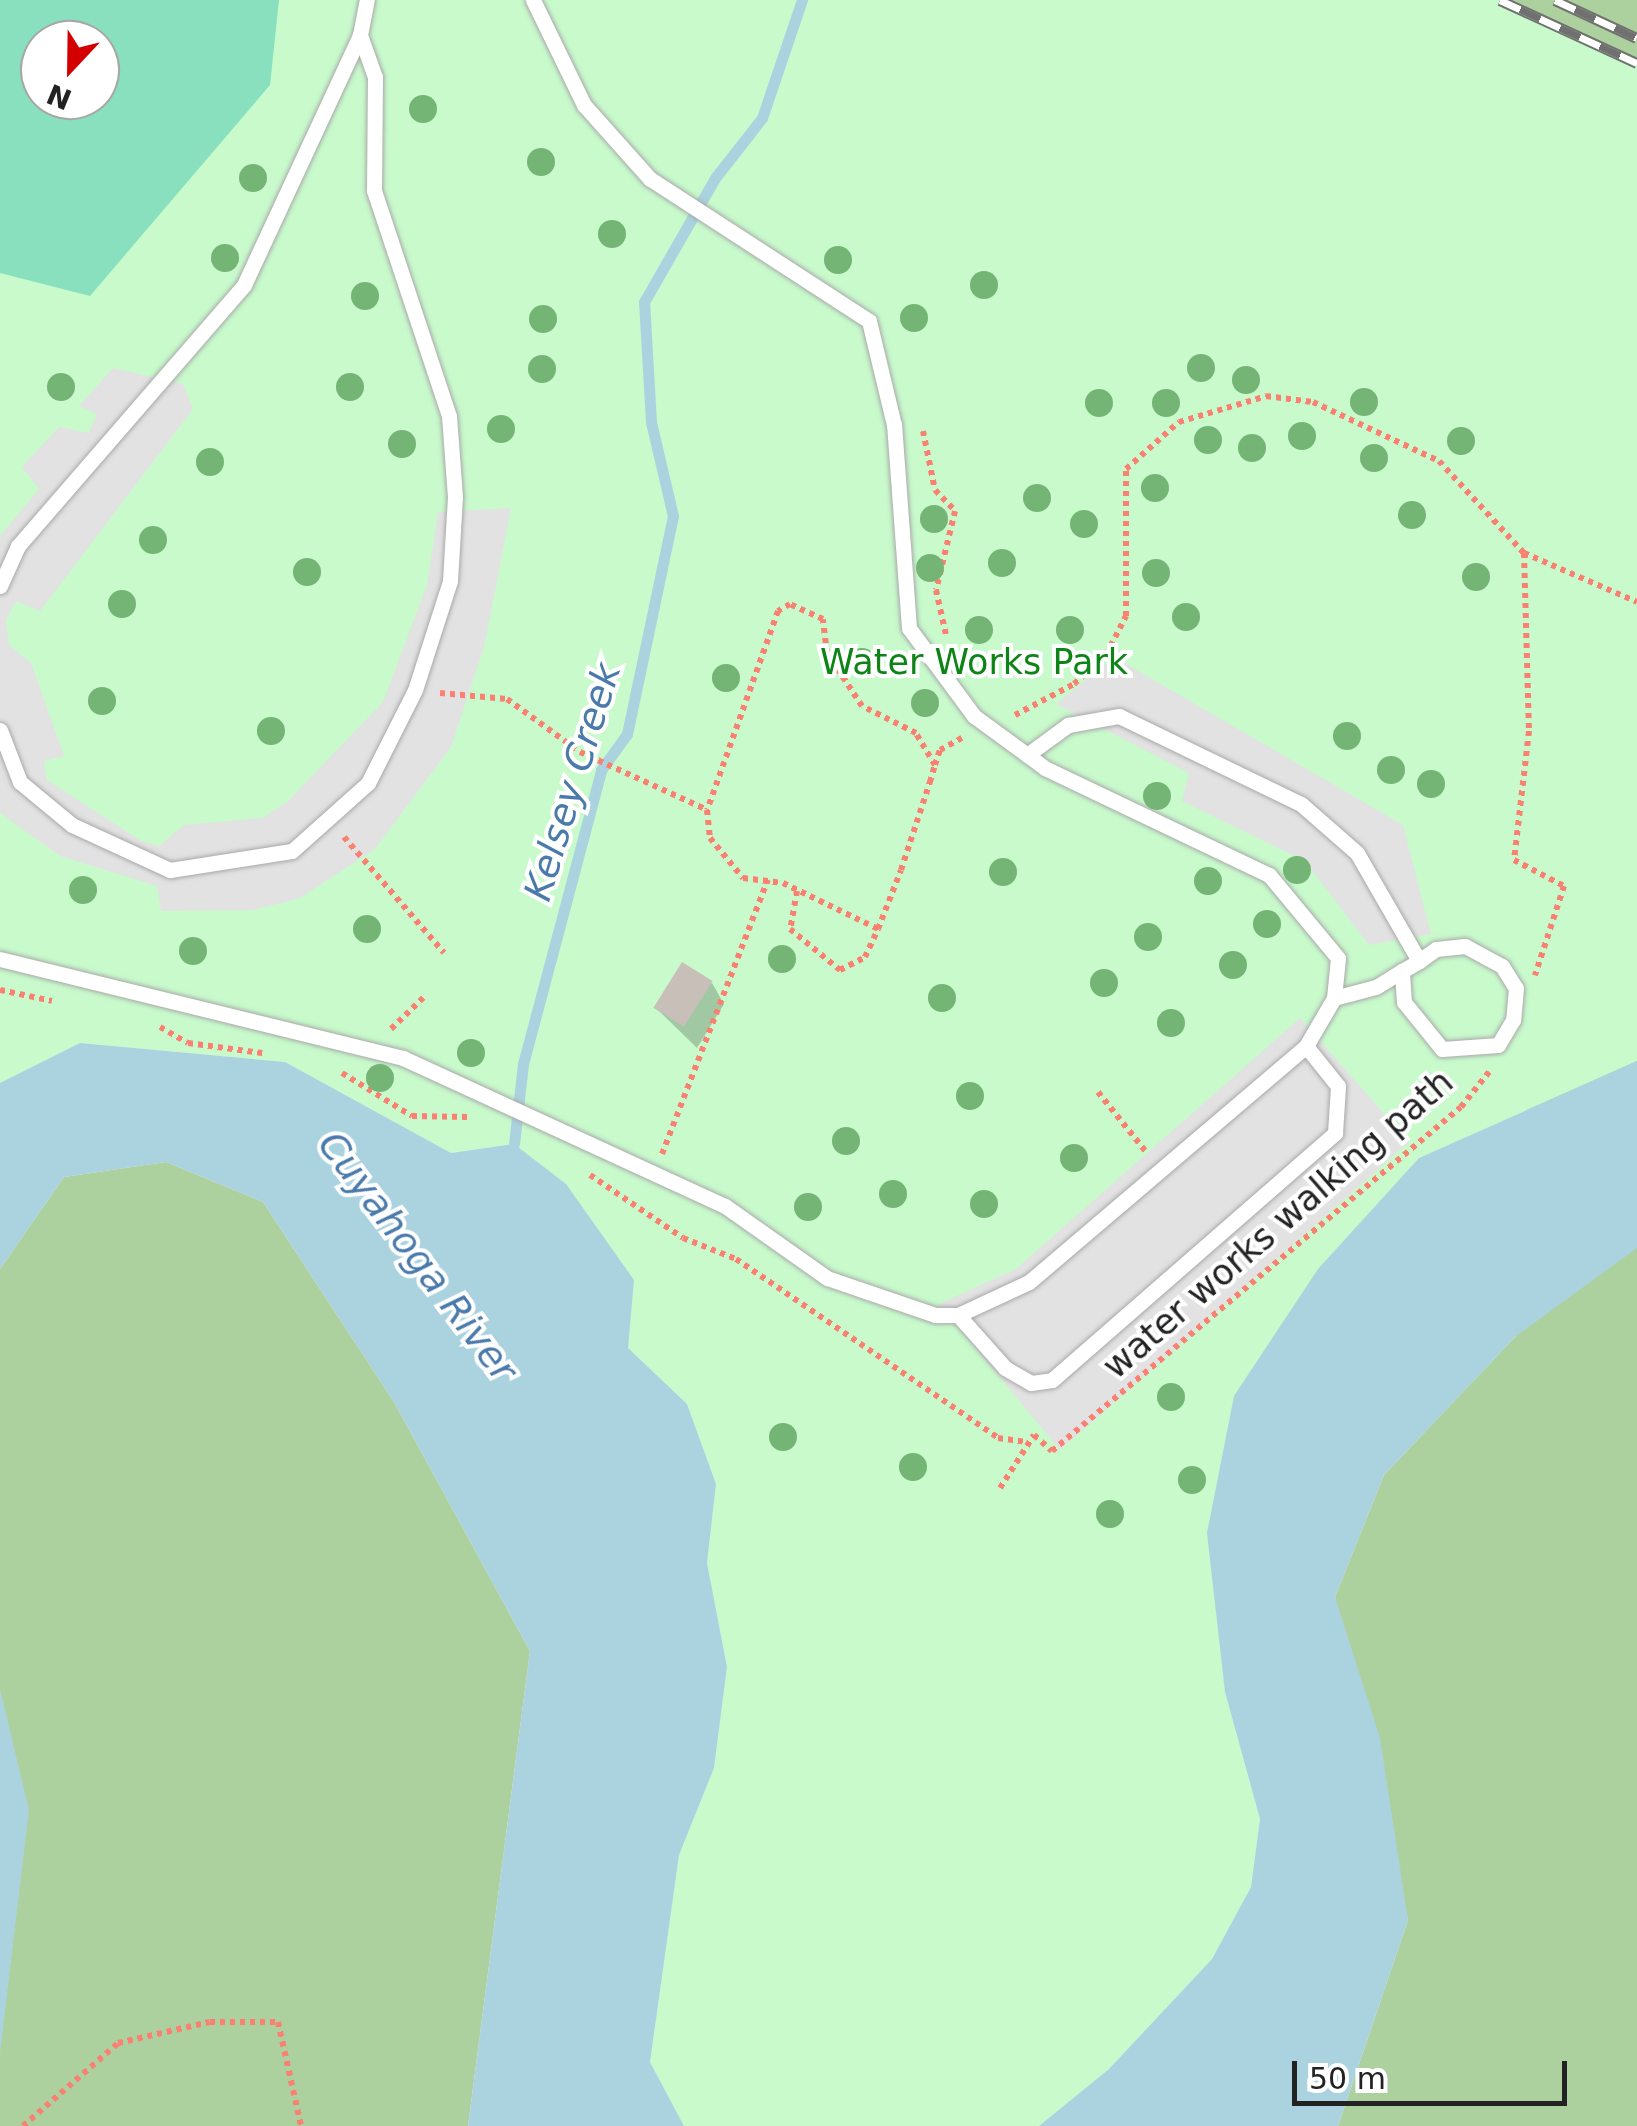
<!DOCTYPE html>
<style>
body{margin:0}
#map{position:relative;width:1637px;height:2126px;overflow:hidden;background:#f2efe9;font-family:"DejaVu Sans",sans-serif}
div>[style]{position:absolute}
[style*='--x']{left:calc(var(--x)*1px);top:calc(var(--y)*1px);width:calc(var(--w)*1px);rotate:calc(var(--a)*1deg)}
.forest>*{inset:0;background:#add19e}
.park>*{inset:0;background:#c8facc}
.pitch>*{inset:0;background:#88e0be}
.parking>*{inset:0;background:#e2e2e2}
.water>*{inset:0;background:#aad3df}
.shadow>*{inset:0;background:#0003}
.stream>*{height:11px;margin:-5.5px;padding:0 5.5px;transform-origin:5.5px;border-radius:5.5px;background:#aad3df}
.building>*{inset:0;background:#c7bfb8;transform-origin:0 0}
.path>*{height:6px;margin-top:-3px;transform-origin:0;background:repeating-linear-gradient(90deg,#fa8072 0 5px,transparent 0 10px)}
.roads{filter:drop-shadow(0 0 2px #a9a9a9) drop-shadow(0 0 2px #a9a9a9)}
.lane>*{height:15px;margin:-7.5px;padding:0 7.5px;transform-origin:7.5px;border-radius:7.5px;background:#fff}
.rail>*{height:11px;margin-top:-5.5px;transform-origin:0;background:repeating-linear-gradient(90deg,#fff 0 22px,#707070 0 44px);box-sizing:border-box;border-block:2px solid #707070}
.trees>*{width:28px;height:28px;margin:-14px;border-radius:50%;background:#74b475}
span{translate:-50% -50%;white-space:nowrap;text-align:center;line-height:1.15;-webkit-text-stroke:8px #fff;paint-order:stroke}
.park-label{font-size:35px;color:#0c8416}
.street-label{font-size:35px;color:#222}
.water-label{font-size:38px;color:#4a7aab;font-style:italic}
.north{position:absolute;left:20px;top:20px;width:100px;height:100px;box-sizing:border-box;background:#fff;border:2px solid #a7a7a7;border-radius:50%;rotate:202deg;font-size:28px;font-weight:700;line-height:40px;text-align:center;color:#222}
.north::after{content:'';display:block;margin:auto;width:35px;height:45px;background:#d40000;clip-path:polygon(50% 0,100% 100%,50% 72%,0 100%)}
.scale{position:absolute;left:1292px;top:2061px;width:275px;height:45px;box-sizing:border-box;border:5px solid #222;border-top:0;padding-left:12px;font-size:30px;line-height:35px;white-space:nowrap;color:#222;-webkit-text-stroke:8px #fff;paint-order:stroke}
</style>
<div id="map">
<div class="forest">
<div style="clip-path:polygon(1501px 0,1637px 0,1637px 69px)"></div>
<div style="clip-path:polygon(1637px 579px,1637px 2126px,1338px 2126px,1408px 1920px,1335px 1597px,1384px 1475px,1516px 1336px,1526px 1110px)"></div>
<div style="clip-path:polygon(166px 1162px,263px 1202px,394px 1402px,530px 1651px,468px 2126px,0 2126px,0 1269px,64px 1177px)"></div>
</div>
<div class="park">
<div style="clip-path:polygon(evenodd,0 0,1500px 0,1637px 63px,1637px 1061px,1419px 1158px,1225px 1692px,1260px 1819px,1251px 1887px,1212px 1959px,1109px 2069px,1039px 2126px,684px 2126px,650px 2062px,679px 1855px,714px 1768px,727px 1667px,707px 1563px,716px 1484px,687px 1404px,627px 1348px,633px 1280px,514px 1144px,451px 1153px,285px 1062px,80px 1043px,0 1083px,0 0,40px 40px,100px 40px,100px 100px,40px 100px,40px 40px)"></div>
</div>
<div class="pitch">
<div style="clip-path:polygon(evenodd,0 0,279px 0,270px 85px,90px 296px,0 273px,0 0,40px 40px,100px 40px,100px 100px,40px 100px,40px 40px)"></div>
</div>
<div class="parking">
<div style="clip-path:polygon(113px 368px,183px 384px,193px 409px,40px 611px,16px 601px,6px 620px,9px 645px,31px 663px,64px 756px,44px 761px,47px 780px,141px 841px,159px 846px,184px 825px,262px 818px,287px 802px,383px 702px,427px 585px,438px 512px,511px 508px,484px 647px,451px 747px,375px 849px,300px 898px,254px 910px,161px 911px,157px 886px,60px 856px,0 813px,0 536px,39px 489px,22px 467px,59px 427px,89px 433px,97px 414px,79px 406px)"></div>
<div style="clip-path:polygon(1114px 657px,1403px 825px,1431px 934px,1369px 945px,1305px 861px,1182px 801px,1189px 773px,1056px 704px)"></div>
<div style="clip-path:polygon(1300px 1018px,1409px 1142px,1060px 1450px,939px 1304px,1016px 1269px)"></div>
</div>
<div class="water">
<div style="clip-path:polygon(80px 1043px,285px 1062px,451px 1153px,514px 1144px,566px 1184px,634px 1280px,628px 1348px,687px 1404px,716px 1484px,707px 1563px,727px 1667px,714px 1768px,679px 1855px,650px 2062px,684px 2126px,468px 2126px,530px 1651px,394px 1402px,263px 1202px,166px 1162px,64px 1177px,0 1269px,0 1083px)"></div>
<div style="clip-path:polygon(1637px 1061px,1637px 1248px,1516px 1336px,1384px 1475px,1335px 1597px,1380px 1738px,1408px 1920px,1338px 2126px,1039px 2126px,1109px 2069px,1212px 1959px,1251px 1887px,1260px 1819px,1225px 1692px,1207px 1533px,1234px 1396px,1318px 1269px,1419px 1158px)"></div>
<div style="clip-path:polygon(0 1689px,29px 1810px,0 2053px)"></div>
</div>
<div class="shadow">
<div style="clip-path:polygon(712px 983px,724px 1004px,697px 1048px,657px 1009px)"></div>
</div>
<div class="stream">
<div style="--x:514;--y:1144;--w:81;--a:-83.6"></div>
<div style="--x:523;--y:1064;--w:304;--a:-75.1"></div>
<div style="--x:601;--y:770;--w:44;--a:-54.2"></div>
<div style="--x:627;--y:734;--w:223;--a:-78.1"></div>
<div style="--x:673;--y:516;--w:97;--a:-103.2"></div>
<div style="--x:651;--y:422;--w:120;--a:-93.3"></div>
<div style="--x:644;--y:302;--w:143;--a:-60.2"></div>
<div style="--x:715;--y:178;--w:76;--a:-51.9"></div>
<div style="--x:762;--y:118;--w:125;--a:-71.3"></div>
</div>
<div class="building">
<div style="left:682px;top:962px;width:36px;height:54px;rotate:32deg"></div>
</div>
<div class="path">
<div style="--x:923;--y:431;--w:60;--a:78.5"></div>
<div style="--x:935;--y:490;--w:29;--a:46"></div>
<div style="--x:955;--y:511;--w:81;--a:103.5"></div>
<div style="--x:936;--y:590;--w:46;--a:77.5"></div>
<div style="--x:1524;--y:553;--w:178;--a:88.4"></div>
<div style="--x:1529;--y:731;--w:130;--a:96.6"></div>
<div style="--x:1514;--y:860;--w:56;--a:27.5"></div>
<div style="--x:1564;--y:886;--w:94;--a:108"></div>
<div style="--x:440;--y:693;--w:67;--a:5.1"></div>
<div style="--x:507;--y:699;--w:90;--a:36"></div>
<div style="--x:580;--y:752;--w:140;--a:24.5"></div>
<div style="--x:1015;--y:715;--w:67;--a:-27.7"></div>
<div style="--x:1074;--y:684;--w:43;--a:-42.2"></div>
<div style="--x:1106;--y:655;--w:44;--a:-62.9"></div>
<div style="--x:1126;--y:616;--w:147;--a:-90"></div>
<div style="--x:1126;--y:469;--w:71;--a:-41.6"></div>
<div style="--x:1179;--y:422;--w:91;--a:-16.6"></div>
<div style="--x:1266;--y:396;--w:47;--a:7.3"></div>
<div style="--x:1313;--y:402;--w:139;--a:25.1"></div>
<div style="--x:1439;--y:461;--w:125;--a:47.3"></div>
<div style="--x:1524;--y:553;--w:123;--a:23.4"></div>
<div style="--x:935;--y:765;--w:37;--a:-121"></div>
<div style="--x:916;--y:733;--w:60;--a:-153.4"></div>
<div style="--x:862;--y:706;--w:64;--a:-123.4"></div>
<div style="--x:827;--y:653;--w:34;--a:-97"></div>
<div style="--x:823;--y:619;--w:36;--a:-156"></div>
<div style="--x:790;--y:604;--w:14;--a:150"></div>
<div style="--x:778;--y:611;--w:211;--a:109.6"></div>
<div style="--x:707;--y:810;--w:28;--a:84"></div>
<div style="--x:710;--y:838;--w:52;--a:50.5"></div>
<div style="--x:743;--y:878;--w:40;--a:7.1"></div>
<div style="--x:783;--y:883;--w:106;--a:25.8"></div>
<div style="--x:878;--y:929;--w:63;--a:-68.7"></div>
<div style="--x:901;--y:870;--w:93;--a:-71.8"></div>
<div style="--x:930;--y:782;--w:18;--a:-74"></div>
<div style="--x:935;--y:765;--w:16;--a:-72"></div>
<div style="--x:940;--y:750;--w:25;--a:-29"></div>
<div style="--x:344;--y:837;--w:153;--a:49.2"></div>
<div style="--x:797;--y:891;--w:39;--a:100"></div>
<div style="--x:790;--y:929;--w:65;--a:39.4"></div>
<div style="--x:840;--y:970;--w:28;--a:-27"></div>
<div style="--x:865;--y:957;--w:31;--a:-65"></div>
<div style="--x:0;--y:990;--w:53;--a:11.9"></div>
<div style="--x:160;--y:1027;--w:32;--a:30"></div>
<div style="--x:188;--y:1043;--w:75;--a:7.7"></div>
<div style="--x:391;--y:1029;--w:45;--a:-44.1"></div>
<div style="--x:342;--y:1073;--w:82;--a:31.6"></div>
<div style="--x:412;--y:1116;--w:56;--a:1"></div>
<div style="--x:1098;--y:1092;--w:78;--a:51.2"></div>
<div style="--x:662;--y:1154;--w:294;--a:-68.9"></div>
<div style="--x:590;--y:1175;--w:112;--a:34.1"></div>
<div style="--x:683;--y:1238;--w:57;--a:21.6"></div>
<div style="--x:736;--y:1259;--w:317;--a:34.3"></div>
<div style="--x:998;--y:1438;--w:30;--a:8"></div>
<div style="--x:1000;--y:1488;--w:63;--a:-57.3"></div>
<div style="--x:1034;--y:1435;--w:24;--a:42"></div>
<div style="--x:1052;--y:1451;--w:534;--a:-40.07"></div>
<div style="--x:1461;--y:1107;--w:45;--a:-51.3"></div>
<div style="--x:23;--y:2126;--w:126;--a:-41.1"></div>
<div style="--x:118;--y:2043;--w:94;--a:-12.9"></div>
<div style="--x:210;--y:2022;--w:68;--a:0"></div>
<div style="--x:278;--y:2022;--w:107;--a:77.5"></div>
</div>
<div class="roads">
<div class="lane">
<div style="--x:0;--y:586;--w:44;--a:-65.8"></div>
<div style="--x:18;--y:546;--w:345;--a:-49.1"></div>
<div style="--x:244;--y:285;--w:276;--a:-65.1"></div>
<div style="--x:360;--y:35;--w:36;--a:-79"></div>
<div style="--x:0;--y:730;--w:56;--a:69"></div>
<div style="--x:20;--y:782;--w:67;--a:39.6"></div>
<div style="--x:72;--y:825;--w:108;--a:24.7"></div>
<div style="--x:170;--y:870;--w:123;--a:-8.9"></div>
<div style="--x:292;--y:851;--w:102;--a:-41.8"></div>
<div style="--x:368;--y:783;--w:104;--a:-63.2"></div>
<div style="--x:415;--y:690;--w:114;--a:-72.2"></div>
<div style="--x:450;--y:581;--w:84;--a:-86.6"></div>
<div style="--x:455;--y:497;--w:81;--a:-94.2"></div>
<div style="--x:449;--y:416;--w:237;--a:-108.4"></div>
<div style="--x:374;--y:191;--w:114;--a:-89.5"></div>
<div style="--x:375;--y:77;--w:45;--a:-109.7"></div>
<div style="--x:1027;--y:755;--w:51;--a:-36.2"></div>
<div style="--x:1068;--y:725;--w:52;--a:-10"></div>
<div style="--x:1119;--y:716;--w:202;--a:25.8"></div>
<div style="--x:1301;--y:804;--w:74;--a:41.2"></div>
<div style="--x:1357;--y:853;--w:125;--a:60.1"></div>
<div style="--x:0;--y:959;--w:415;--a:13.8"></div>
<div style="--x:403;--y:1058;--w:354;--a:24.7"></div>
<div style="--x:725;--y:1206;--w:125;--a:35.2"></div>
<div style="--x:827;--y:1278;--w:114;--a:18.9"></div>
<div style="--x:935;--y:1315;--w:23;--a:0"></div>
<div style="--x:958;--y:1315;--w:78;--a:-24.9"></div>
<div style="--x:1029;--y:1282;--w:364;--a:-40.4"></div>
<div style="--x:1306;--y:1046;--w:56;--a:-59.7"></div>
<div style="--x:1334;--y:998;--w:40;--a:-84.3"></div>
<div style="--x:1338;--y:958;--w:108;--a:-129.7"></div>
<div style="--x:1269;--y:875;--w:248;--a:-154.5"></div>
<div style="--x:1045;--y:768;--w:88;--a:-143.8"></div>
<div style="--x:974;--y:716;--w:109;--a:-126.5"></div>
<div style="--x:909;--y:628;--w:204;--a:-94.2"></div>
<div style="--x:894;--y:425;--w:107;--a:-103.5"></div>
<div style="--x:869;--y:321;--w:261;--a:-147"></div>
<div style="--x:650;--y:179;--w:99;--a:-131.7"></div>
<div style="--x:584;--y:105;--w:117;--a:-115.9"></div>
<div style="--x:1334;--y:998;--w:43;--a:-14.7"></div>
<div style="--x:1376;--y:987;--w:31;--a:-32"></div>
<div style="--x:1402;--y:971;--w:20;--a:-30"></div>
<div style="--x:1419;--y:961;--w:21;--a:-35"></div>
<div style="--x:1436;--y:949;--w:29;--a:-6"></div>
<div style="--x:1465;--y:946;--w:42;--a:28.4"></div>
<div style="--x:1502;--y:966;--w:26;--a:58"></div>
<div style="--x:1516;--y:988;--w:32;--a:95"></div>
<div style="--x:1513;--y:1020;--w:29;--a:121"></div>
<div style="--x:1498;--y:1045;--w:56;--a:175.9"></div>
<div style="--x:1442;--y:1049;--w:60;--a:-129"></div>
<div style="--x:1404;--y:1002;--w:31;--a:-94"></div>
<div style="--x:958;--y:1315;--w:71;--a:48.4"></div>
<div style="--x:1005;--y:1368;--w:30;--a:30"></div>
<div style="--x:1031;--y:1383;--w:21;--a:-8"></div>
<div style="--x:1052;--y:1380;--w:376;--a:-41.1"></div>
<div style="--x:1335;--y:1133;--w:47;--a:-86.3"></div>
<div style="--x:1338;--y:1086;--w:51;--a:-128.7"></div>
</div>
</div>
<div class="rail">
<div style="--x:1500;--y:0;--w:151;--a:24.7"></div>
<div style="--x:1555;--y:0;--w:90;--a:24.9"></div>
</div>
<div class="trees">
<div style="left:423px;top:109px"></div>
<div style="left:541px;top:162px"></div>
<div style="left:253px;top:178px"></div>
<div style="left:612px;top:234px"></div>
<div style="left:225px;top:258px"></div>
<div style="left:838px;top:260px"></div>
<div style="left:984px;top:285px"></div>
<div style="left:365px;top:296px"></div>
<div style="left:914px;top:318px"></div>
<div style="left:543px;top:319px"></div>
<div style="left:1201px;top:368px"></div>
<div style="left:542px;top:369px"></div>
<div style="left:1246px;top:380px"></div>
<div style="left:61px;top:387px"></div>
<div style="left:350px;top:387px"></div>
<div style="left:1364px;top:402px"></div>
<div style="left:1099px;top:403px"></div>
<div style="left:1166px;top:403px"></div>
<div style="left:501px;top:429px"></div>
<div style="left:1302px;top:436px"></div>
<div style="left:1208px;top:440px"></div>
<div style="left:1461px;top:441px"></div>
<div style="left:402px;top:444px"></div>
<div style="left:1252px;top:448px"></div>
<div style="left:1374px;top:458px"></div>
<div style="left:210px;top:462px"></div>
<div style="left:1155px;top:488px"></div>
<div style="left:1037px;top:498px"></div>
<div style="left:1412px;top:515px"></div>
<div style="left:934px;top:519px"></div>
<div style="left:1084px;top:524px"></div>
<div style="left:153px;top:540px"></div>
<div style="left:1002px;top:563px"></div>
<div style="left:930px;top:568px"></div>
<div style="left:307px;top:572px"></div>
<div style="left:1156px;top:573px"></div>
<div style="left:1476px;top:577px"></div>
<div style="left:122px;top:604px"></div>
<div style="left:1186px;top:617px"></div>
<div style="left:979px;top:630px"></div>
<div style="left:1070px;top:630px"></div>
<div style="left:862px;top:662px"></div>
<div style="left:726px;top:678px"></div>
<div style="left:102px;top:701px"></div>
<div style="left:925px;top:703px"></div>
<div style="left:271px;top:731px"></div>
<div style="left:1347px;top:736px"></div>
<div style="left:1391px;top:770px"></div>
<div style="left:1431px;top:784px"></div>
<div style="left:1157px;top:796px"></div>
<div style="left:1297px;top:870px"></div>
<div style="left:1003px;top:872px"></div>
<div style="left:1208px;top:881px"></div>
<div style="left:83px;top:890px"></div>
<div style="left:1267px;top:924px"></div>
<div style="left:367px;top:929px"></div>
<div style="left:1148px;top:937px"></div>
<div style="left:193px;top:951px"></div>
<div style="left:782px;top:959px"></div>
<div style="left:1233px;top:965px"></div>
<div style="left:1104px;top:983px"></div>
<div style="left:942px;top:998px"></div>
<div style="left:1171px;top:1023px"></div>
<div style="left:471px;top:1053px"></div>
<div style="left:380px;top:1078px"></div>
<div style="left:970px;top:1096px"></div>
<div style="left:846px;top:1141px"></div>
<div style="left:1074px;top:1158px"></div>
<div style="left:893px;top:1194px"></div>
<div style="left:984px;top:1204px"></div>
<div style="left:808px;top:1207px"></div>
<div style="left:1171px;top:1397px"></div>
<div style="left:783px;top:1437px"></div>
<div style="left:913px;top:1467px"></div>
<div style="left:1192px;top:1480px"></div>
<div style="left:1110px;top:1514px"></div>
</div>
<div class="park-label">
<span style="left:974px;top:662px">Water Works Park</span>
</div>
<div class="street-label">
<span style="left:1278px;top:1224px;rotate:-41deg">water works walking path</span>
</div>
<div class="water-label">
<span style="left:573px;top:782px;rotate:-73deg">Kelsey Creek</span>
<span style="left:417px;top:1257px;rotate:53deg">Cuyahoga River</span>
</div>
<div class="north">N</div>
<div class="scale">50 m</div>
</div>
